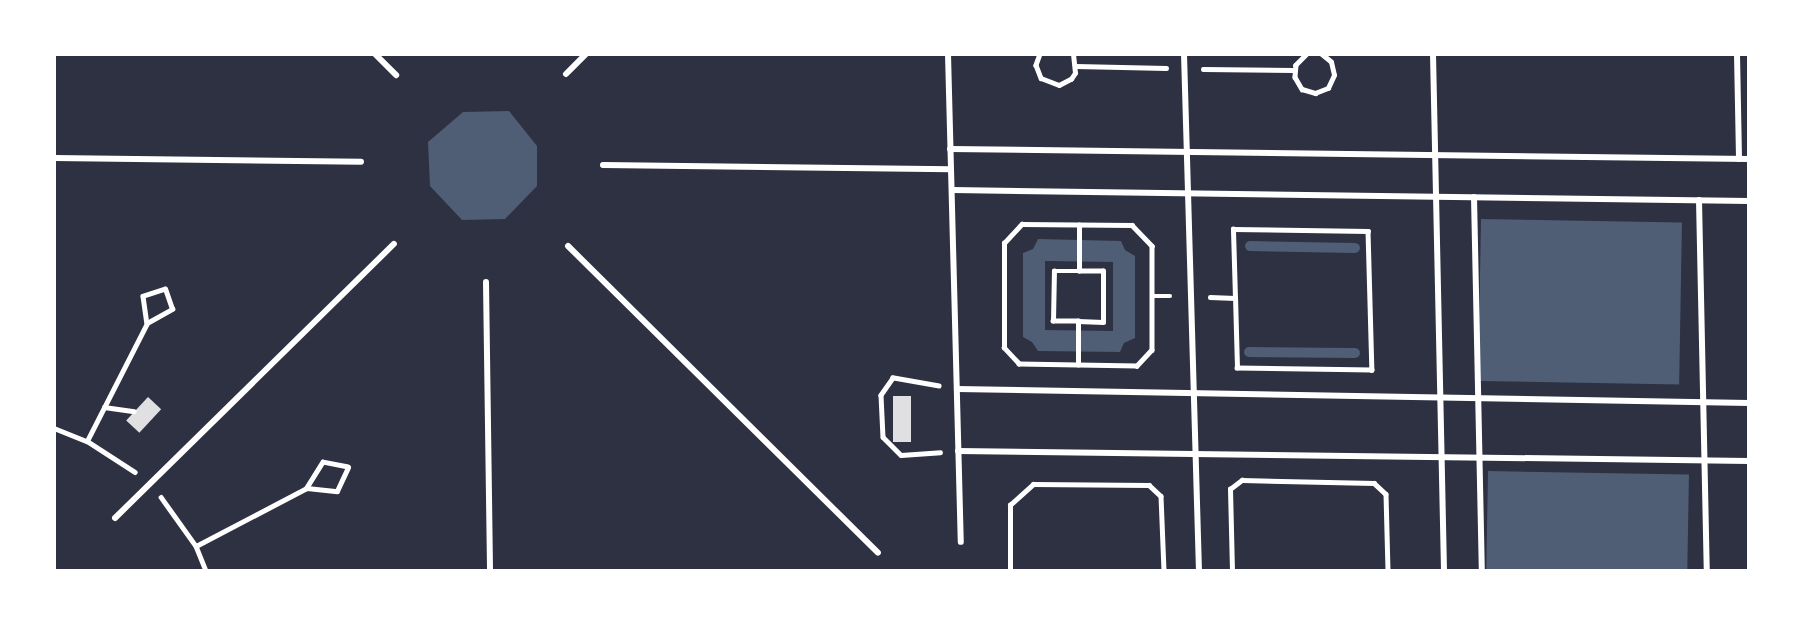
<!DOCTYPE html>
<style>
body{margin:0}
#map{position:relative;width:1803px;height:625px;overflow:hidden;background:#2d3142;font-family:Montserrat,sans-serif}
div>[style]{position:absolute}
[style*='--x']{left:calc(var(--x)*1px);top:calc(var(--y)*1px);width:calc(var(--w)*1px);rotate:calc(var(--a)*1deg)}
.water>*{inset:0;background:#4f5d75;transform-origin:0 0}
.stream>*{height:10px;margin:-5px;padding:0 5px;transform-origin:5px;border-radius:5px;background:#4f5d75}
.building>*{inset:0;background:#e0e0e3;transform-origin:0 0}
.path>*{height:4.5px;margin:-2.25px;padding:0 2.25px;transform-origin:2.25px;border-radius:2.25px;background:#fff}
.pedestrian>*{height:6px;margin:-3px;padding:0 3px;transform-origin:3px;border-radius:3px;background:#fff}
span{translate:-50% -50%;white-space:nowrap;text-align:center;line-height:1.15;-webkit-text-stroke:5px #fff;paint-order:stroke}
.frame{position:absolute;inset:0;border:56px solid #fff;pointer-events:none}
</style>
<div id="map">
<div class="water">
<div style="clip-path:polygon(509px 111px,537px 146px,537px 186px,505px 219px,462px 220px,430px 186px,428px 142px,463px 112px)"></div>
<div style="left:1481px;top:219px;width:201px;height:162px;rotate:1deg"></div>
<div style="clip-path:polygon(evenodd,1038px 239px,1121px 241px,1125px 250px,1135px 256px,1135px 338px,1124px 343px,1120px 352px,1038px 351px,1032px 342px,1023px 337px,1023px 253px,1033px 249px,1038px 239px,1045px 261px,1113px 262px,1113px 331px,1045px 330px,1045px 261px)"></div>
<div style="left:1488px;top:471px;width:201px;height:100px;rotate:1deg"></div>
</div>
<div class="stream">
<div style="--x:1250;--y:246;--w:105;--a:1.1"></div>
<div style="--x:1249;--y:352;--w:106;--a:0.5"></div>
</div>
<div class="building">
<div style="left:893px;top:396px;width:18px;height:46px"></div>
<div style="left:148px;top:397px;width:18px;height:32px;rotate:43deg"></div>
</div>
<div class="path">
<div style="--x:1040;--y:54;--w:12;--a:110"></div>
<div style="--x:1036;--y:65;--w:14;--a:69"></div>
<div style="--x:1041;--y:78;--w:19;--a:21"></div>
<div style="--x:1059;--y:85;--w:13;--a:-27"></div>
<div style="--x:1071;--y:79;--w:7;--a:-56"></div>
<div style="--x:1075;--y:73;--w:19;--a:-96"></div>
<div style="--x:1307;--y:54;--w:16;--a:135"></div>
<div style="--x:1296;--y:65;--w:12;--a:95"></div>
<div style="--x:1295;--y:77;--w:14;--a:60"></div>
<div style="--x:1302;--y:89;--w:14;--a:17"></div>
<div style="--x:1315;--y:93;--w:14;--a:-21"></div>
<div style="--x:1328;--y:88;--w:14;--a:-65"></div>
<div style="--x:1334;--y:75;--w:13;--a:-103"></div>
<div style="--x:1331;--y:62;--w:13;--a:-141"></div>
<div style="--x:1076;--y:66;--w:90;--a:1.3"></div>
<div style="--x:1203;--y:69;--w:91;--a:0.6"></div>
<div style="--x:1022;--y:224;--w:110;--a:0.5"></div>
<div style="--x:1132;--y:225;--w:29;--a:46"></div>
<div style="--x:1152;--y:246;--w:104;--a:90"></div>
<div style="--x:1152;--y:350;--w:22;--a:133"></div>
<div style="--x:1137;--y:366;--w:118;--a:-179"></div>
<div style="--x:1019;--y:364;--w:22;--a:-133"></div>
<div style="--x:1004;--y:348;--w:105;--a:-90"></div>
<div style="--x:1004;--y:243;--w:26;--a:-47"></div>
<div style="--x:1153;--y:296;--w:17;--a:0"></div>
<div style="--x:1210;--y:297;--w:25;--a:2"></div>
<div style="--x:1235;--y:298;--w:69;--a:-91.7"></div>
<div style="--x:1233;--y:229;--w:135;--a:0.8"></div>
<div style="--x:1368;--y:231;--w:139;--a:88.4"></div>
<div style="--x:1372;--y:370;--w:135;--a:-179.2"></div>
<div style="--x:1237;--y:368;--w:70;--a:-91.6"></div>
<div style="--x:1078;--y:321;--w:25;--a:180"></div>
<div style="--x:1053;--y:321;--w:50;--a:-88.9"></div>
<div style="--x:1054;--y:271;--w:25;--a:0"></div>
<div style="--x:1079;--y:271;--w:46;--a:-90"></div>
<div style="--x:1078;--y:365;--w:44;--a:-90"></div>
<div style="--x:1078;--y:321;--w:25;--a:2"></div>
<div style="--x:1103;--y:322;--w:51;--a:-90"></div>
<div style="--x:1103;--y:271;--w:24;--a:180"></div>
<div style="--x:939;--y:386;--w:47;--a:-170.1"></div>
<div style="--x:893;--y:378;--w:21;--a:125"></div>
<div style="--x:881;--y:395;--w:42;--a:87.3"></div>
<div style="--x:883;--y:437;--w:25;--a:45"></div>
<div style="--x:901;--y:455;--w:39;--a:-4"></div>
<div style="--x:104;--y:407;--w:30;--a:8"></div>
<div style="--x:54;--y:428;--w:35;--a:22"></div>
<div style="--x:87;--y:441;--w:57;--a:32.9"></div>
<div style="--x:87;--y:441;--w:132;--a:-63"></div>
<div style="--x:147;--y:323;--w:29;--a:-29"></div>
<div style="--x:172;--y:309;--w:21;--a:-109"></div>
<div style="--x:165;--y:289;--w:23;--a:162"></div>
<div style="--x:143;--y:296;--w:27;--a:82"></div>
<div style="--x:161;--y:497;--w:60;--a:54.5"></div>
<div style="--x:196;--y:546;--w:27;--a:68"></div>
<div style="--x:196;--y:546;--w:125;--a:-27.6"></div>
<div style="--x:307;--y:488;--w:30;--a:6"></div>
<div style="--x:337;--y:491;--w:26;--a:-65"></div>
<div style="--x:348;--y:467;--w:25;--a:-169"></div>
<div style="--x:323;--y:462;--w:31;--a:122"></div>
<div style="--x:1010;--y:571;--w:66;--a:-90"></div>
<div style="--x:1010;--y:505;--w:31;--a:-42"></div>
<div style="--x:1033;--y:484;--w:116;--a:0.5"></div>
<div style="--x:1149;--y:485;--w:16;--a:43"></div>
<div style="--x:1161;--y:496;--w:75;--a:87.7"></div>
<div style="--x:1232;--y:571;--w:82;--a:-91.4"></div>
<div style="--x:1230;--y:489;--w:15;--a:-37"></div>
<div style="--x:1242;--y:480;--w:132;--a:1.3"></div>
<div style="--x:1374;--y:483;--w:16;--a:43"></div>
<div style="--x:1386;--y:494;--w:77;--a:88.5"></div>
</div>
<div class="pedestrian">
<div style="--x:375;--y:54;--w:30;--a:45"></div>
<div style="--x:948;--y:54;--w:488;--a:88.5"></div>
<div style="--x:1184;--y:54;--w:517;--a:88.34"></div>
<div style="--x:1433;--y:54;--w:517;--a:88.78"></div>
<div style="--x:1737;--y:54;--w:105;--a:88.9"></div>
<div style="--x:566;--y:74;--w:28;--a:-45"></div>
<div style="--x:950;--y:149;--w:799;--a:0.72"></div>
<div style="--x:54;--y:158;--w:307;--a:0.7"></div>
<div style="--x:603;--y:165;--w:348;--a:0.7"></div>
<div style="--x:952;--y:190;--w:797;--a:0.79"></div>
<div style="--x:1474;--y:197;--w:374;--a:88.8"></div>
<div style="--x:1699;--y:200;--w:371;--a:88.8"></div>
<div style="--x:568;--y:246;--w:436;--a:44.7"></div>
<div style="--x:486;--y:282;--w:289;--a:89.2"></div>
<div style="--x:957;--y:389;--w:792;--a:1.01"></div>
<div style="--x:958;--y:451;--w:791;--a:0.72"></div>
<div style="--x:115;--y:518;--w:391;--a:-44.5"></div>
</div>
<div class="frame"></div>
</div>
